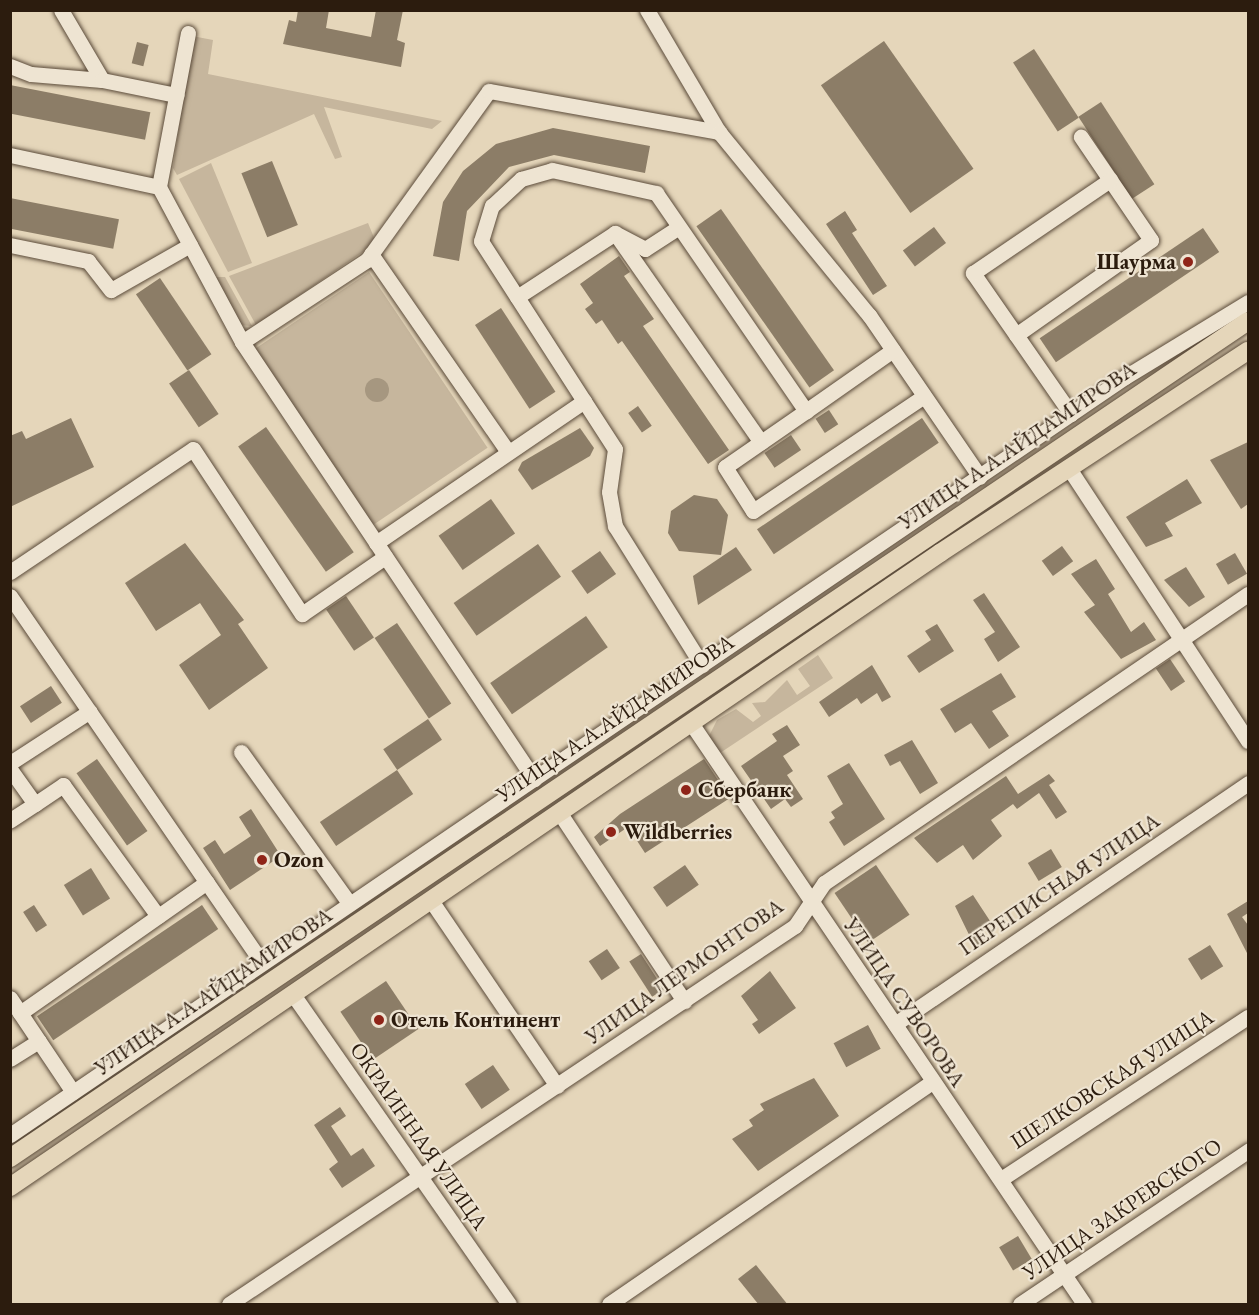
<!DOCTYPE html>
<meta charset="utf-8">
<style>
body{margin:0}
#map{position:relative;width:1259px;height:1315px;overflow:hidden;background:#e5d6ba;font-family:"EB Garamond",serif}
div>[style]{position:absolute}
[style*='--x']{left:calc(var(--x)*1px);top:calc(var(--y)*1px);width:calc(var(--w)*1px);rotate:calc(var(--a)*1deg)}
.green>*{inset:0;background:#c6b69d;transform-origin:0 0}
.water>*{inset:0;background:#a69780}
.round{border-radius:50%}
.building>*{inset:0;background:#8c7d67;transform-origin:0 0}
.roads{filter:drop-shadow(0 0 2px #5a4a39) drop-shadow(0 0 2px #5a4a39)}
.minor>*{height:15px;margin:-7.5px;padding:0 7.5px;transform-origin:7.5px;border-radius:7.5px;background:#eee4d2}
.major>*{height:18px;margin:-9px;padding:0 9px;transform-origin:9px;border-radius:9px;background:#e5d6ba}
.dots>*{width:16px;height:16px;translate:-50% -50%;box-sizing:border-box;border:3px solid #eee4d2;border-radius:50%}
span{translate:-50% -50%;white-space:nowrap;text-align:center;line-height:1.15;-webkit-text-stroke:4.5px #eee4d2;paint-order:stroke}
.poi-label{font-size:22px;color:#2c1c0e;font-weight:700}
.right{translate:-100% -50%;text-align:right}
.left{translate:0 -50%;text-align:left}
.street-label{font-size:22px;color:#2c1c0e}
.frame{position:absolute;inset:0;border:12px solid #2c1c0e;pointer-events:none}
</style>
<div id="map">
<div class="green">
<div style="clip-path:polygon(192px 36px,213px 40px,208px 74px,442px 121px,432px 129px,324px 107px,342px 157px,335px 159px,314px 114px,177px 175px,173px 168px)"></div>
<div style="clip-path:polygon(211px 163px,252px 263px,228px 272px,179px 179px)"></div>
<div style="clip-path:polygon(368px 223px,375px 240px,370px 247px,256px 325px,229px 276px)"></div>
<div style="left:369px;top:272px;width:212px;height:139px;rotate:56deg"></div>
<div style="clip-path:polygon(213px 277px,225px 277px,252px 326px,239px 325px)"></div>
<div style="clip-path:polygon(818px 655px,833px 678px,720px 753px,709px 736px,717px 720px,736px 709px,753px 722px,761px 716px,752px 703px,765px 702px,787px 680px,797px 695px,810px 686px,798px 669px)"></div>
</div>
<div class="water">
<div class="round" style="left:365px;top:378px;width:24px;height:24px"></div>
</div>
<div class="building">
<div style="clip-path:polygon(298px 10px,329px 10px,326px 28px,371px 37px,376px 10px,403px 10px,397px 40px,405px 43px,401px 67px,283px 44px,289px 20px,296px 22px)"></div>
<div style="left:884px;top:41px;width:156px;height:77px;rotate:55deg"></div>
<div style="left:137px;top:42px;width:12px;height:22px;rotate:14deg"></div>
<div style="left:1034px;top:49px;width:82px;height:25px;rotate:57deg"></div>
<div style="left:10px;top:85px;width:143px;height:28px;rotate:11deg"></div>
<div style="left:1101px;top:102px;width:98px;height:27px;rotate:57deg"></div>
<div style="clip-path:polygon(553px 128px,650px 146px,645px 173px,554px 155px,509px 167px,467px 211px,459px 261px,433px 256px,443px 202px,463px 171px,496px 144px)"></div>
<div style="left:272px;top:161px;width:69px;height:33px;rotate:68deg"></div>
<div style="left:10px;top:198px;width:111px;height:30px;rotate:11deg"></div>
<div style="left:721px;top:209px;width:197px;height:30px;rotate:55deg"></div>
<div style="clip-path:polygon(845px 211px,857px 230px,852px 233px,887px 286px,873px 295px,826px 224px)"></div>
<div style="left:934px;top:227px;width:20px;height:39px;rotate:53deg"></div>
<div style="left:1203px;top:228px;width:29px;height:197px;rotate:56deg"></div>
<div style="clip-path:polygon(619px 256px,630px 272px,624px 276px,654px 319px,643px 326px,729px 450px,708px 464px,622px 341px,618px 344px,602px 320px,596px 324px,585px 309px,593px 303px,580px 284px)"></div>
<div style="left:160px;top:278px;width:92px;height:29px;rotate:56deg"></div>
<div style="left:501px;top:308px;width:100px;height:31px;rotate:57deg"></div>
<div style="left:189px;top:370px;width:53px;height:24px;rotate:56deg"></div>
<div style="left:638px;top:406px;width:24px;height:12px;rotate:55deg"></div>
<div style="left:829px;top:410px;width:17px;height:16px;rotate:57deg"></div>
<div style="clip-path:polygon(71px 418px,94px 467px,10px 507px,10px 436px,22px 431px,26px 439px)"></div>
<div style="left:922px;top:418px;width:30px;height:199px;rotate:56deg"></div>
<div style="left:266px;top:427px;width:153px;height:34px;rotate:55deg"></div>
<div style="clip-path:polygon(580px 428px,594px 448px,590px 456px,532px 490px,518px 470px,522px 462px)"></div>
<div style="left:791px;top:435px;width:18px;height:32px;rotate:56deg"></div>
<div style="clip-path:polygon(1248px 442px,1248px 504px,1241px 509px,1210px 460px)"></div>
<div style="clip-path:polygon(1187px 479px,1202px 503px,1165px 523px,1173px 536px,1146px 547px,1126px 517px)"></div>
<div style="clip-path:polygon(694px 495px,717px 499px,728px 515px,721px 555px,679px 551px,668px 533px,671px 511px)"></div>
<div style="left:491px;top:499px;width:42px;height:64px;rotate:55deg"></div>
<div style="clip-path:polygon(185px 543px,244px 620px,238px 624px,268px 668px,209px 710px,179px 665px,221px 635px,200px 603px,156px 631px,125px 583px)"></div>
<div style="left:538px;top:544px;width:40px;height:103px;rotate:55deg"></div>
<div style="left:1062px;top:546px;width:19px;height:25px;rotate:54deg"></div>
<div style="clip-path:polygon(736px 547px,752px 570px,698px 605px,693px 576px)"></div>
<div style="left:600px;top:551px;width:28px;height:35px;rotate:55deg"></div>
<div style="left:1235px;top:553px;width:24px;height:22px;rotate:60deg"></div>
<div style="clip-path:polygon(1096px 559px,1115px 589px,1108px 594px,1131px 632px,1144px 622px,1156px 640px,1121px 659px,1084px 612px,1095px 605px,1071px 574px)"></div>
<div style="clip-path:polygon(1186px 567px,1205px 597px,1189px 607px,1164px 580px)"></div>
<div style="clip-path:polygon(984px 593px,1020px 647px,998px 662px,984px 639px,995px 632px,973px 600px)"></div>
<div style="left:346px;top:596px;width:50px;height:24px;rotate:56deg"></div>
<div style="left:586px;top:616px;width:38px;height:117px;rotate:55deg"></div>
<div style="left:397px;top:623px;width:97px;height:27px;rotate:56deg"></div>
<div style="clip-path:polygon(937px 624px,954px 651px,919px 673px,907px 656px,931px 640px,925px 631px)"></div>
<div style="left:1170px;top:659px;width:27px;height:17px;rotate:56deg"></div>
<div style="clip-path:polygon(872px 665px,891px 697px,882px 702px,877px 693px,861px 704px,857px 698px,829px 717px,819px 702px)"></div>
<div style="clip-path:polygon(1001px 673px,1016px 697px,992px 711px,1009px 736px,989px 749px,971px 723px,955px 733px,940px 709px)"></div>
<div style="left:51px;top:686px;width:20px;height:37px;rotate:57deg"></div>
<div style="left:428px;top:719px;width:25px;height:54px;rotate:56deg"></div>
<div style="clip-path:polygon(787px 725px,800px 745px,783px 756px,793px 771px,787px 775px,803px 799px,791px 807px,785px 799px,771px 809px,741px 766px,777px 741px,772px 734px)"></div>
<div style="clip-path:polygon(912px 740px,938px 783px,920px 794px,900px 761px,890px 766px,884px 755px)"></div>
<div style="left:97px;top:759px;width:88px;height:25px;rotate:55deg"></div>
<div style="clip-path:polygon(704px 759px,730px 798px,645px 853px,628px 827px,600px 846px,594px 837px,620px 814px)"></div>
<div style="clip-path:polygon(849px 763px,885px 819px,844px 846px,829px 822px,835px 818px,831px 812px,843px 804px,827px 776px)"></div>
<div style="left:397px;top:770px;width:29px;height:93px;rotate:56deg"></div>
<div style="clip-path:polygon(1049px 774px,1055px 781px,1049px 785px,1067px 812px,1056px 819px,1039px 793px,1017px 809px,1013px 804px,991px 820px,1002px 836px,973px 860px,963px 845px,937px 863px,914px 838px,1006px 776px,1018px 794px)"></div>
<div style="clip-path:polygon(251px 809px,281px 856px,230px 890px,203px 848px,215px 840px,224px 854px,251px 836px,239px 817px)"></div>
<div style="left:1051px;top:849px;width:21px;height:27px;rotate:59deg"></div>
<div style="left:685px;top:865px;width:24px;height:39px;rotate:55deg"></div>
<div style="left:876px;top:865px;width:60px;height:50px;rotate:56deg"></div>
<div style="left:91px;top:868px;width:36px;height:32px;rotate:58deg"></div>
<div style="clip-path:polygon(973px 895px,992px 924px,980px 932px,987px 942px,976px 949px,955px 906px)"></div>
<div style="clip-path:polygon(1248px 901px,1248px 913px,1242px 917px,1248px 925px,1248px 955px,1227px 914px)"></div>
<div style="left:34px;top:905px;width:24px;height:13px;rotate:57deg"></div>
<div style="left:202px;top:905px;width:29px;height:199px;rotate:56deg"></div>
<div style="left:1210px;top:945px;width:25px;height:26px;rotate:58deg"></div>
<div style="left:607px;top:949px;width:23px;height:22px;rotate:56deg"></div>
<div style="left:641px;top:954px;width:42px;height:14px;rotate:57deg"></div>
<div style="clip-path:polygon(770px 971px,796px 1008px,759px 1034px,752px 1024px,758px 1020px,741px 996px)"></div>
<div style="left:386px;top:981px;width:58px;height:55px;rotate:56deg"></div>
<div style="left:868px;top:1025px;width:27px;height:39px;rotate:62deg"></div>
<div style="left:493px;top:1065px;width:30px;height:34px;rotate:56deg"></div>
<div style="clip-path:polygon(814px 1078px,839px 1116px,758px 1171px,732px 1139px,753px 1126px,749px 1120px,764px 1110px,760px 1104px)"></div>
<div style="clip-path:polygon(340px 1107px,346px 1116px,331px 1126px,351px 1156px,363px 1148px,375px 1166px,342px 1188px,329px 1169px,338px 1162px,314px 1125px)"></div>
<div style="left:1018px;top:1236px;width:27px;height:22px;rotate:59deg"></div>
<div style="clip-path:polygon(756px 1265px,788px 1305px,759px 1305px,738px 1279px)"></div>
</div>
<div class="roads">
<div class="minor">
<div style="--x:61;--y:10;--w:81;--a:59.6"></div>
<div style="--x:647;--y:10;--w:142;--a:59.5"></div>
<div style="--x:188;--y:33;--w:157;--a:100.7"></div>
<div style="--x:159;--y:187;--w:176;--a:61.8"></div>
<div style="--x:242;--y:342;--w:526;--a:56.25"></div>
<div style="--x:10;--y:66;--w:22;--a:21"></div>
<div style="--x:31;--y:74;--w:71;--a:4.8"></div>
<div style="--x:102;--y:80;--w:76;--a:11.5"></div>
<div style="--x:10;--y:155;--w:152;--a:12.1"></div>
<div style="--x:615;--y:233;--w:255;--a:55.1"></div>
<div style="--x:10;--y:245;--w:80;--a:11.6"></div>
<div style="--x:88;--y:261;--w:37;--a:52"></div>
<div style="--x:111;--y:290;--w:91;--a:-29.7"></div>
<div style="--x:371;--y:254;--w:241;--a:55.3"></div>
<div style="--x:517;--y:297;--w:117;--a:-33.1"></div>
<div style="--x:615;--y:233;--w:34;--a:28"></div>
<div style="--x:645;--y:249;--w:40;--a:-32.9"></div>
<div style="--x:1016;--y:335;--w:165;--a:-35.1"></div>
<div style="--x:1151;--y:240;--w:125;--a:-124.2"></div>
<div style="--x:242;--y:342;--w:149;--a:-33.3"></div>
<div style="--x:367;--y:260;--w:208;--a:-54.2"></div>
<div style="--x:489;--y:91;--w:234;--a:10.1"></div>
<div style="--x:719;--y:132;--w:237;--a:50.7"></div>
<div style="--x:869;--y:315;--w:196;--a:55.6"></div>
<div style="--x:584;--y:401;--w:190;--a:-122.8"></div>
<div style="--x:481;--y:241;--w:37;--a:-73"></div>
<div style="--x:492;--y:206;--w:40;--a:-43"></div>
<div style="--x:521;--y:179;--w:32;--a:-16"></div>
<div style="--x:552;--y:170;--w:107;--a:12.5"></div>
<div style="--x:656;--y:193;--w:265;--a:55.5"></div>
<div style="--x:806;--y:411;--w:106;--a:-35"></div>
<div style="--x:806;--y:411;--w:98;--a:145.3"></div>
<div style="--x:725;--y:467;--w:52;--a:57.5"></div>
<div style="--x:753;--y:511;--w:206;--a:-33.9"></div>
<div style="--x:1071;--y:414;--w:172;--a:-124.8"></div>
<div style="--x:973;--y:273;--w:166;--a:-34.2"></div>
<div style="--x:1068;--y:467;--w:328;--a:56.7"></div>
<div style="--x:376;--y:543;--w:252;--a:-34.3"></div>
<div style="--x:584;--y:401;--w:57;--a:57.1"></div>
<div style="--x:615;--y:449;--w:43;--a:97.9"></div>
<div style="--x:609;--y:492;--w:35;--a:80"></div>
<div style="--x:615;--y:526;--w:164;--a:58"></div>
<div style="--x:10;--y:572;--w:220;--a:-33.9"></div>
<div style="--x:193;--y:449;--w:198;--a:56.6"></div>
<div style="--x:302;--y:614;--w:101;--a:-34.5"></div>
<div style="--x:10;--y:596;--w:444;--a:55.5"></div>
<div style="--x:691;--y:723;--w:701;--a:55.92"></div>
<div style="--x:241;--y:752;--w:186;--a:54.4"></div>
<div style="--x:10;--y:763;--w:95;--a:-33"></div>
<div style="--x:10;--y:769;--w:43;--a:54.5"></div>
<div style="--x:35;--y:804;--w:30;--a:147"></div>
<div style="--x:35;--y:804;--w:34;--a:-34"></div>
<div style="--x:63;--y:785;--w:162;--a:54.1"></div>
<div style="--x:559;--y:812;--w:227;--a:56.5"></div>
<div style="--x:430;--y:899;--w:226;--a:55.8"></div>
<div style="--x:292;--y:993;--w:379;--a:55.1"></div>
<div style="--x:10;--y:998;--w:113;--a:56.2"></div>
<div style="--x:20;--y:1013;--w:228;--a:-35"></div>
<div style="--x:895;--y:1024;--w:427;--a:-34.3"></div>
<div style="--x:10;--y:1059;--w:34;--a:-32"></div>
<div style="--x:10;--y:1135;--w:1348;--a:-34.21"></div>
<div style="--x:1125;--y:377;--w:144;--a:-31.4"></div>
<div style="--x:1001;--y:1179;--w:295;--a:-33.3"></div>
<div style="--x:229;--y:1304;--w:681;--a:-33.74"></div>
<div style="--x:795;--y:926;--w:52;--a:-56"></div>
<div style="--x:824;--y:883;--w:513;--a:-34.28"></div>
<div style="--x:609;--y:1304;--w:391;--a:-34.5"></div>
<div style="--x:1020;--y:1304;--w:275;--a:-33.9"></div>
</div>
<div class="major">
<div style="--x:10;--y:1158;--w:1494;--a:-34.06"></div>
<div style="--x:10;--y:1187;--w:1126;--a:-34.28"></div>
<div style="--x:940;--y:553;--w:368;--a:-33.3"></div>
</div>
</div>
<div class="dots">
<div style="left:1188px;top:262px;background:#8f2418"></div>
<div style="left:686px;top:790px;background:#8f2418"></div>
<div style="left:611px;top:832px;background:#8f2418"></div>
<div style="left:262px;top:860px;background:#8f2418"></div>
<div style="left:379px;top:1020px;background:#8f2418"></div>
</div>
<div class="poi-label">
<span class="right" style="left:1176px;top:262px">Шаурма</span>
<span class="left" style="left:698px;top:790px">Сбербанк</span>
<span class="left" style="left:623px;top:832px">Wildberries</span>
<span class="left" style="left:274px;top:860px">Ozon</span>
<span class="left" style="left:391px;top:1020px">Отель Континент</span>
</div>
<div class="street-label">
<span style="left:1017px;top:445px;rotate:-34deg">УЛИЦА А.А.АЙДАМИРОВА</span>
<span style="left:615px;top:718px;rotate:-34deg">УЛИЦА А.А.АЙДАМИРОВА</span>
<span style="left:1059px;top:884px;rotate:-34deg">ПЕРЕПИСНАЯ УЛИЦА</span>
<span style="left:684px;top:971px;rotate:-35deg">УЛИЦА ЛЕРМОНТОВА</span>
<span style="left:213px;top:991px;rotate:-34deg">УЛИЦА А.А.АЙДАМИРОВА</span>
<span style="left:905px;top:1002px;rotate:56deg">УЛИЦА СУВОРОВА</span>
<span style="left:1112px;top:1079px;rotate:-33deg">ШЕЛКОВСКАЯ УЛИЦА</span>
<span style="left:419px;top:1136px;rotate:55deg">ОКРАИННАЯ УЛИЦА</span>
<span style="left:1122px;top:1209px;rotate:-34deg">УЛИЦА ЗАКРЕВСКОГО</span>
</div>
<div class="frame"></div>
</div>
